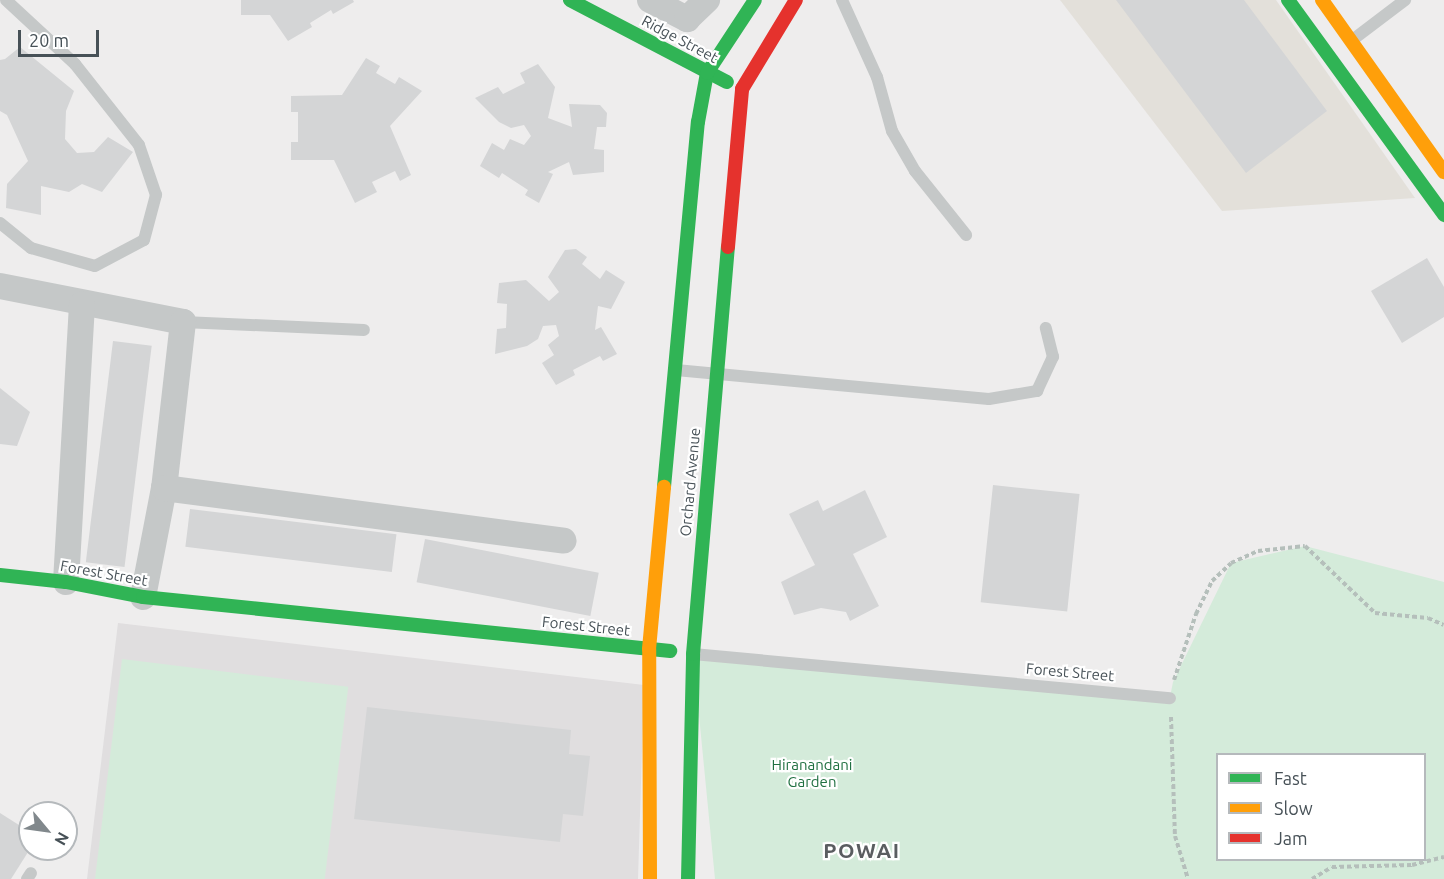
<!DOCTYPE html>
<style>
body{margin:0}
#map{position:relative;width:1444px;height:879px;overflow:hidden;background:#eeeded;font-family:Ubuntu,sans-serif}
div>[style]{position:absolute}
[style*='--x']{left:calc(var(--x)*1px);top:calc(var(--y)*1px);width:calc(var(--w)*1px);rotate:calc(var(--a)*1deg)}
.commercial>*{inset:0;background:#e3e0da}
.education>*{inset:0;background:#e0dedf}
.green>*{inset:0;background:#d4ebda;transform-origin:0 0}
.building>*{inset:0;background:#d4d5d6;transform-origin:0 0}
.path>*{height:4px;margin-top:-2px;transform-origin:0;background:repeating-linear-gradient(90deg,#b5bfbb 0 4.5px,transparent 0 7.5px)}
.lane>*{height:12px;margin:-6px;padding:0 6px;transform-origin:6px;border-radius:6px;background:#c5c8c8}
.street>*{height:26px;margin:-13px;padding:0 13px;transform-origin:13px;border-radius:13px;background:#c5c8c8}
.fast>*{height:14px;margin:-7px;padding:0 7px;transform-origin:7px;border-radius:7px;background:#30b455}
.slow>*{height:14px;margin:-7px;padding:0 7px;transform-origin:7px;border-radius:7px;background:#ff9f0a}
.jam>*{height:14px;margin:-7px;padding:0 7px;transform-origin:7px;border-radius:7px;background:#e5322d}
span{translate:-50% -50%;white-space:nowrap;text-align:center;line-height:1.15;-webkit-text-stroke:4.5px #fff;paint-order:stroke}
.street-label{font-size:15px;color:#475157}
.park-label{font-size:15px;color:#207041}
.district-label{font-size:21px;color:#5a5d60;font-weight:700;letter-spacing:1.5px}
.legend{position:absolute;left:1216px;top:753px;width:210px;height:108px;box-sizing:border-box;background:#fff;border:2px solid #b5b9bc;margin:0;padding:8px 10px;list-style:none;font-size:18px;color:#475157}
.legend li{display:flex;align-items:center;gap:12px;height:30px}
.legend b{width:30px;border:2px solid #b5b9bc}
.north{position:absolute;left:18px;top:801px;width:60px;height:60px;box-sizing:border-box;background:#fff;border:2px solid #b5b9bc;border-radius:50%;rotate:119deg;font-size:16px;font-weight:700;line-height:24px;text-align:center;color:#475157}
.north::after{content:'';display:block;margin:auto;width:21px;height:27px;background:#81888c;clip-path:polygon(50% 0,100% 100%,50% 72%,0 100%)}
.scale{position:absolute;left:18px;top:30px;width:81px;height:27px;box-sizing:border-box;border:3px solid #475157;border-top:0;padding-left:8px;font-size:18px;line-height:21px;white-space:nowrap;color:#475157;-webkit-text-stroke:4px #fff;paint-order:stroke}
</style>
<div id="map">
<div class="commercial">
<div style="clip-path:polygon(1060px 0,1276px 0,1415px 198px,1222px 211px)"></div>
</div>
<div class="education">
<div style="clip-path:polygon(118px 623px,644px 685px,638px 879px,87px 879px)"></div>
</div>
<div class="green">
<div style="clip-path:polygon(evenodd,1305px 546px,1444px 582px,1444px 879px,715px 879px,693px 654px,1170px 697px,1173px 682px,1231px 563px,1305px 546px,1218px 754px,1424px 754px,1424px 860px,1218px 860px,1218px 754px)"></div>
<div style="left:122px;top:659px;width:228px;height:222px;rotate:7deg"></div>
</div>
<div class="building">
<div style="clip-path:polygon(241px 0,353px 0,354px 2px,333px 14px,331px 10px,310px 23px,312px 27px,288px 41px,270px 15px,241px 15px)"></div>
<div style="clip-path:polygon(1116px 0,1244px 0,1327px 111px,1246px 173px)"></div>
<div style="clip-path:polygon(20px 47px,74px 91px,66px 111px,65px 139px,77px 153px,94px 152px,108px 137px,133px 152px,102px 192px,82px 184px,69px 192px,41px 186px,41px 215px,6px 208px,7px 184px,28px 161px,7px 115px,0 111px,0 60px,5px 59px)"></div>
<div style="clip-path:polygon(366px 58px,380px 66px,376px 73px,395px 84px,399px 77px,422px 91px,390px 126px,411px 175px,400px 181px,395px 171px,372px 182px,377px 192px,355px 203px,334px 160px,291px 160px,291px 142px,298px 142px,298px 112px,291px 112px,291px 96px,342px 95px)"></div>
<div style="clip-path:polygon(538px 64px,555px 87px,548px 118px,572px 127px,569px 104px,600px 105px,607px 113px,606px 127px,597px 127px,594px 149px,604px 150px,604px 172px,573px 175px,569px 162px,548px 172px,553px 174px,539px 203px,525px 195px,528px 190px,502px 173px,499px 178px,480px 166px,492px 143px,504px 150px,510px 139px,524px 145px,531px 136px,524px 125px,511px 128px,499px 122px,475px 98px,498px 87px,503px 94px,525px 83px,520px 73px)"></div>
<div style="clip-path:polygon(576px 249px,587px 257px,582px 264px,600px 279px,606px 270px,625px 282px,611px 309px,598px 306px,595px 330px,601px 327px,617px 354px,603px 361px,600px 356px,573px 370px,575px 375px,556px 385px,542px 363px,554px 355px,548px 345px,559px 336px,556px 325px,543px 326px,538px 339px,527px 346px,495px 354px,497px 329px,506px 328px,507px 304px,497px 303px,499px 283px,526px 280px,549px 301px,559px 292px,548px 277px,565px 250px)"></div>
<div style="clip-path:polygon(1427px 258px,1444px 287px,1444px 317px,1402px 343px,1371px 291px)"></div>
<div style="left:113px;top:341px;width:39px;height:223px;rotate:7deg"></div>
<div style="clip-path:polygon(0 388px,30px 412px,17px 446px,0 444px)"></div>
<div style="left:993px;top:485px;width:87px;height:118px;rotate:6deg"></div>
<div style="clip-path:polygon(865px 490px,887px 537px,853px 554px,879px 606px,850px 621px,846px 612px,821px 608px,794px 615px,781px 582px,815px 565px,789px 514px,818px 500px,823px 511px)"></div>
<div style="left:190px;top:509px;width:208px;height:38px;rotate:7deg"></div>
<div style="left:425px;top:539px;width:177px;height:44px;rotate:11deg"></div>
<div style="clip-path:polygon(367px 707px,571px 730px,569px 754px,590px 756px,583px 816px,563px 814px,560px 842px,354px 819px)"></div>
<div style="clip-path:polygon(0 813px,30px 832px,30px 849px,11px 879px,0 879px)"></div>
</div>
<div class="path">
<div style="--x:1174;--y:680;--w:70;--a:-71.6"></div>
<div style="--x:1196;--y:614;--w:37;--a:-64"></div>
<div style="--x:1212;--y:581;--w:26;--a:-43"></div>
<div style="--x:1231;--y:563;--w:30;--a:-24"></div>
<div style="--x:1258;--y:551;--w:47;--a:-6.1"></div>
<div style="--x:1305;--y:546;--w:97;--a:43.7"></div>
<div style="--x:1375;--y:613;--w:53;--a:5.4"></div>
<div style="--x:1428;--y:618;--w:17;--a:24"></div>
<div style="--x:1171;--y:717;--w:119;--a:88.1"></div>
<div style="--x:1175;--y:836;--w:45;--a:73.2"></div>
<div style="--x:1312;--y:879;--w:23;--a:-31"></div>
<div style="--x:1332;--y:867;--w:80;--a:-1.4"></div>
<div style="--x:1412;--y:865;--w:33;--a:-14"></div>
</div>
<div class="lane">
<div style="--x:842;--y:0;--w:85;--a:65.6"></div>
<div style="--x:877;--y:77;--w:56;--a:74.5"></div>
<div style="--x:892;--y:131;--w:46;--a:60.1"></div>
<div style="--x:915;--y:171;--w:82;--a:51.4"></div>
<div style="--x:1351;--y:41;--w:68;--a:-37.2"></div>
<div style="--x:0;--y:223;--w:40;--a:39"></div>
<div style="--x:31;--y:248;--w:66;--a:15.7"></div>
<div style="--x:95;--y:266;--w:55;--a:-28"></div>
<div style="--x:144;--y:240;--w:47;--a:-75.1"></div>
<div style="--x:156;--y:195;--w:53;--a:-108.8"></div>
<div style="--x:139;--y:145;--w:103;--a:-128.3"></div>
<div style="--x:75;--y:64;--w:94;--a:-137.2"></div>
<div style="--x:183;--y:322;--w:181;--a:2.5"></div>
<div style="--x:676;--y:370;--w:314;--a:5.3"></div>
<div style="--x:989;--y:399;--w:49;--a:-9.5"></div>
<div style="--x:1037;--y:391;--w:38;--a:-65"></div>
<div style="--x:1053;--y:357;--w:30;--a:-104"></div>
<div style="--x:693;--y:654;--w:479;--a:5.3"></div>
<div style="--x:27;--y:879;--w:7;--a:-56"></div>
</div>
<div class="street">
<div style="--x:650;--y:0;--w:42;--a:27.2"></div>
<div style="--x:687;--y:19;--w:28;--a:-44"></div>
<div style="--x:0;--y:286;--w:187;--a:11.1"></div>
<div style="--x:183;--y:322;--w:167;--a:96.5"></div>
<div style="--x:164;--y:488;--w:111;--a:100.9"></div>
<div style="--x:164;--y:488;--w:403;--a:7.5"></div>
<div style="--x:66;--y:582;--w:278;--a:-86.7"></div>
</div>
<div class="fast">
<div style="--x:570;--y:0;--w:177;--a:27.6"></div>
<div style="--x:1288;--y:0;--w:266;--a:54"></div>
<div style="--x:664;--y:487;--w:367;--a:-84.7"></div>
<div style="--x:698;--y:122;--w:50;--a:-79.6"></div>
<div style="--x:707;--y:73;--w:87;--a:-56.7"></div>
<div style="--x:0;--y:575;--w:66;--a:6.1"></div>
<div style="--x:66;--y:582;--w:78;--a:11"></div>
<div style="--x:143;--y:597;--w:530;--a:5.85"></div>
<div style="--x:688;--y:879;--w:225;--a:-88.7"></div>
<div style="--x:693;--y:654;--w:409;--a:-85.1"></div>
</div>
<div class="slow">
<div style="--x:1322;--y:0;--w:211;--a:54.7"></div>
<div style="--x:650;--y:879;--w:230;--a:-90.2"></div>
<div style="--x:649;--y:649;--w:163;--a:-84.7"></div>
</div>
<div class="jam">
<div style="--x:728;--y:247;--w:159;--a:-84.9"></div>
<div style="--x:742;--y:89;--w:104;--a:-58.8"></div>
</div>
<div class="street-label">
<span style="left:680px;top:39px;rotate:28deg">Ridge Street</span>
<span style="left:690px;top:482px;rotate:-85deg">Orchard Avenue</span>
<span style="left:104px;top:573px;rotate:10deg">Forest Street</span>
<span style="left:586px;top:626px;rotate:6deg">Forest Street</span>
<span style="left:1070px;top:672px;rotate:5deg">Forest Street</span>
</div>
<div class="park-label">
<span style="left:812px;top:773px">Hiranandani<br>Garden</span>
</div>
<div class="district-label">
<span style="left:862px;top:850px">POWAI</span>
</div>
<ul class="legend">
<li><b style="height:8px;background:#30b455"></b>Fast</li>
<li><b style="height:8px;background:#ff9f0a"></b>Slow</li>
<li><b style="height:8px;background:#e5322d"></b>Jam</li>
</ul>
<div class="north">N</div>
<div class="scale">20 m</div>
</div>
